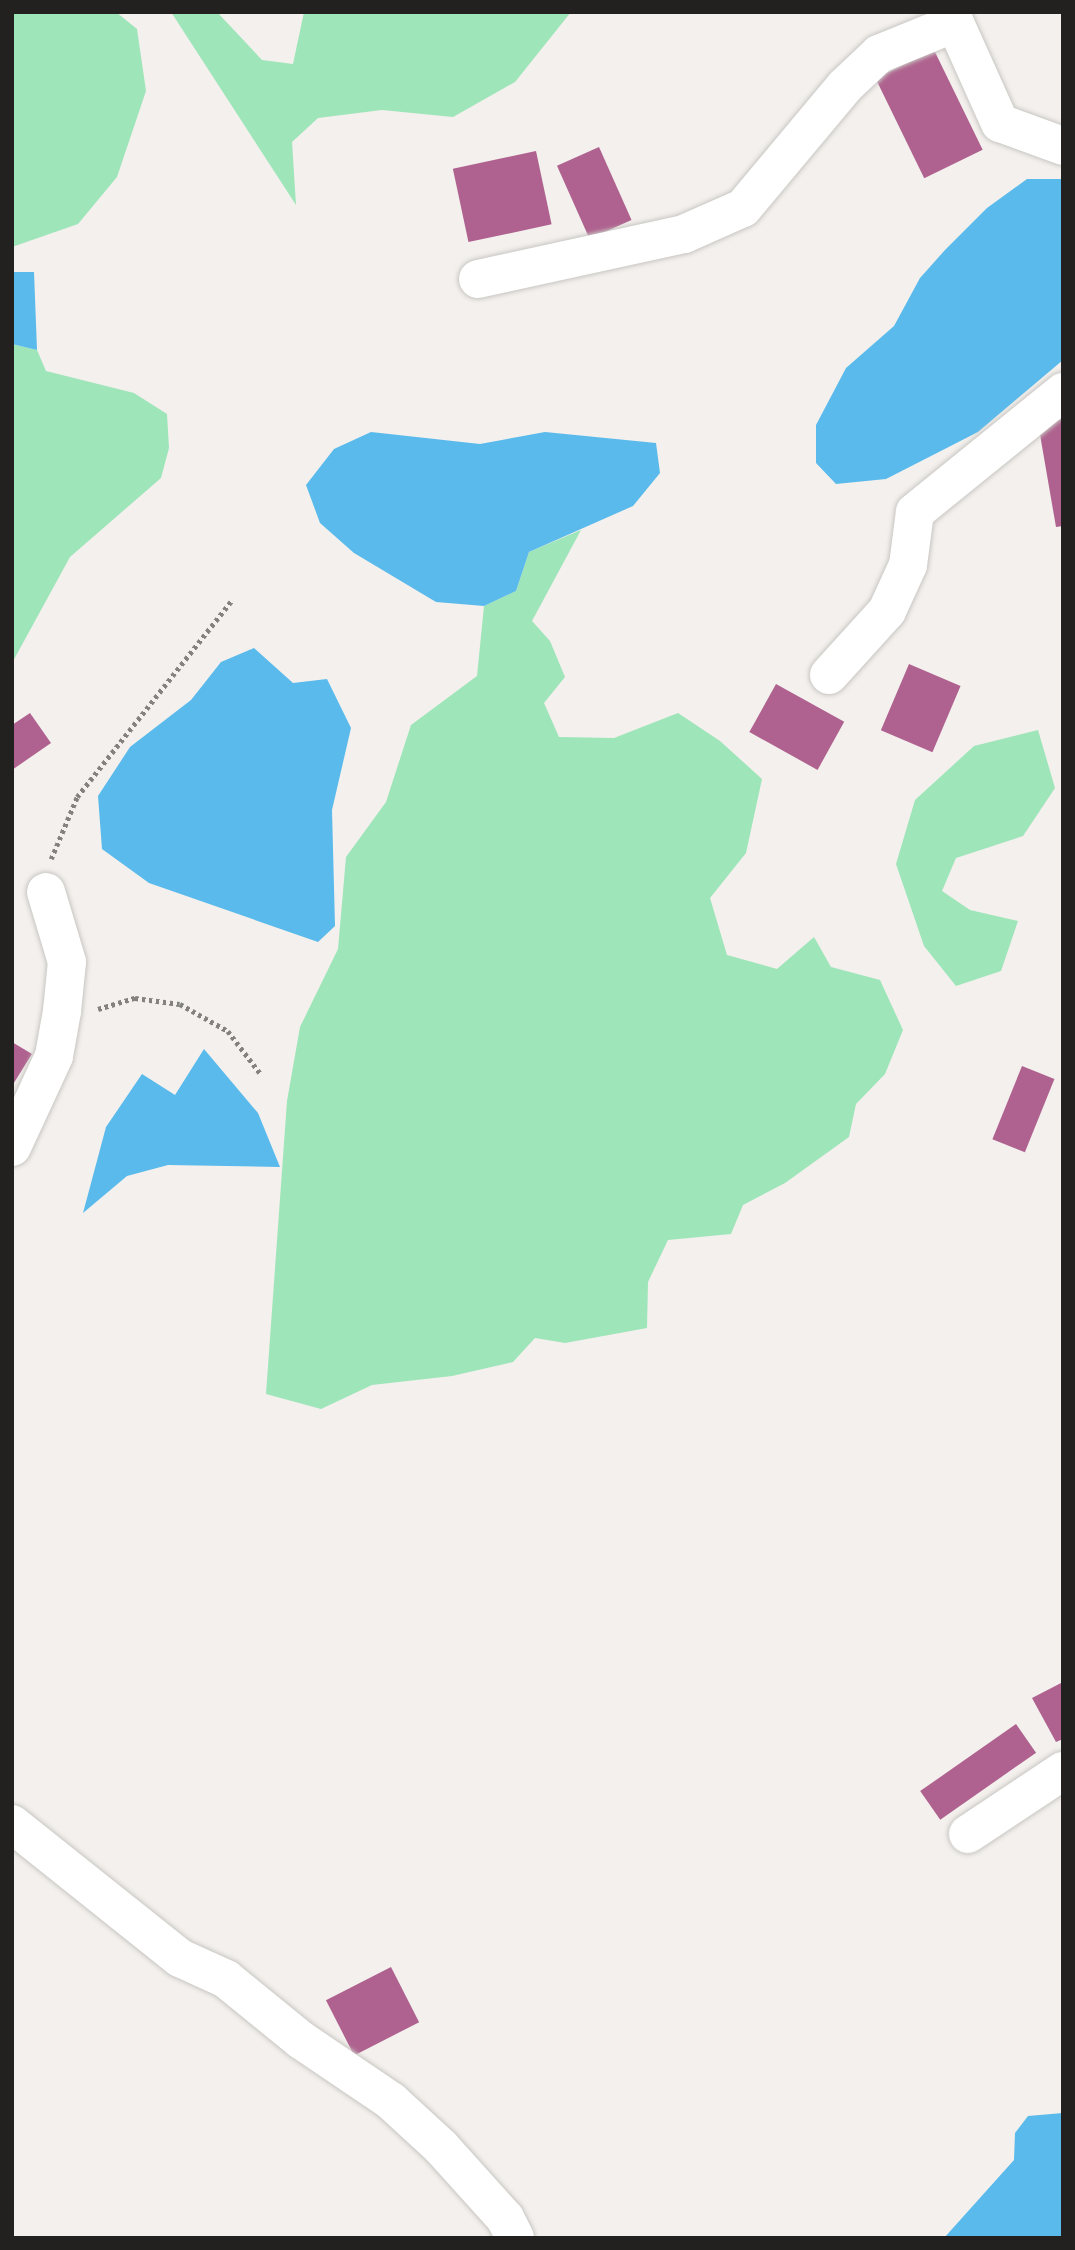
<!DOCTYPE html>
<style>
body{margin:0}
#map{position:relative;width:1075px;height:2250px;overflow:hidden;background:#f3f0ed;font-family:Figtree,sans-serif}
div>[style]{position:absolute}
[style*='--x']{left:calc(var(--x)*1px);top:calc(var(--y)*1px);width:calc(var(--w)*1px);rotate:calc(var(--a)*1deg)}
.green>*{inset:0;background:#9ee5b9}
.water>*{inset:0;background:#5abaeb}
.building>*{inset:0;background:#af628f;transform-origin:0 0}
.path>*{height:4.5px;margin-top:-2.25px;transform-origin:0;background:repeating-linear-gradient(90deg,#848280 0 3.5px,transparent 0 7px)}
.roads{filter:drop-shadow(0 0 2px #c8c6c2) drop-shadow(0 0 2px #c8c6c2)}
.minor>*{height:38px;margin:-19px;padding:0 19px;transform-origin:19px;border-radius:19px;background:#fff}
span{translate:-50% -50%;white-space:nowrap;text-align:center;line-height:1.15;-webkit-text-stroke:5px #f3f0ed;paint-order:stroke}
.frame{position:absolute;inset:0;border:14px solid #222120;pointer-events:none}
</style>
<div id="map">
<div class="green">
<div style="clip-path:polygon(12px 12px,116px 12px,137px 29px,146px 91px,117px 177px,78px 224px,12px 247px)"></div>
<div style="clip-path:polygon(171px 12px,217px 12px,262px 60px,293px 64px,304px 12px,571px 12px,515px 82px,453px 117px,382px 110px,318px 118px,292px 142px,296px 205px)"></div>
<div style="clip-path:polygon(12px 344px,37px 350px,46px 371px,134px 393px,167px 414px,169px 448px,161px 478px,70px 557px,12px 663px)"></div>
<div style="clip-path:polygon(581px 530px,532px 621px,550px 641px,565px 677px,544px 703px,559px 737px,614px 738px,678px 713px,720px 741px,762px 779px,746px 853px,710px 898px,727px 955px,777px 969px,814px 937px,831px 967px,880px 980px,903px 1030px,885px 1074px,856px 1104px,849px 1137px,785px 1183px,743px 1205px,731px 1234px,668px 1240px,648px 1282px,647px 1328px,565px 1343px,535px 1338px,513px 1362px,452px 1376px,372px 1385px,321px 1409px,266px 1394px,287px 1101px,300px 1027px,338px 949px,346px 857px,386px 802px,411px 725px,477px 676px,484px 606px,516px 591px,529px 552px)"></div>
<div style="clip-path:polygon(1038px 730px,1055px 788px,1023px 836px,956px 858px,942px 891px,970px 910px,1018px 921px,1001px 971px,956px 986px,924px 946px,896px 864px,915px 800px,974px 746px)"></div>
</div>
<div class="water">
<div style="clip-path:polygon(1027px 179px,1063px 179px,1063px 360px,978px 432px,886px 479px,836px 484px,816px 463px,816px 425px,846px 368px,894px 326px,920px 278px,945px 250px,987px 208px)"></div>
<div style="clip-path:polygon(12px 272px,34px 272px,37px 350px,12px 344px)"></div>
<div style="clip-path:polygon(371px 432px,480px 444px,545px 432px,656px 443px,660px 473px,633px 506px,529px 552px,516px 591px,484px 606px,436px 602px,354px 553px,320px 523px,306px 485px,334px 449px)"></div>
<div style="clip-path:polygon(254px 648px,293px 683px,327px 679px,351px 728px,332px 810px,335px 926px,318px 942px,149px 883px,102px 849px,98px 796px,130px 747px,191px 700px,221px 662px)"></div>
<div style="clip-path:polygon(204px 1049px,258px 1113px,280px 1167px,168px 1165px,127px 1176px,83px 1213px,106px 1127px,142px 1074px,175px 1095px)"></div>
<div style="clip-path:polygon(1063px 2113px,1063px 2238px,944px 2238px,1014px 2160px,1015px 2133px,1028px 2116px)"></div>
</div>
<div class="building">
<div style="left:934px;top:50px;width:111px;height:65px;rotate:64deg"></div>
<div style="left:599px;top:147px;width:80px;height:46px;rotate:66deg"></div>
<div style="left:536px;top:151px;width:75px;height:85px;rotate:78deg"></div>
<div style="clip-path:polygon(1063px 419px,1063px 526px,1056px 527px,1038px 423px)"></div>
<div style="left:909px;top:664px;width:56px;height:72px;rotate:23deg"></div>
<div style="left:776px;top:684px;width:78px;height:55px;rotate:29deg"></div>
<div style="clip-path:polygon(30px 713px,51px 743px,12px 770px,12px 725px)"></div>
<div style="clip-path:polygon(12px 1042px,32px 1054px,12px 1086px)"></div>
<div style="left:1022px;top:1066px;width:35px;height:79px;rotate:22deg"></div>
<div style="clip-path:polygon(1063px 1682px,1063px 1739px,1056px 1742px,1032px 1698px)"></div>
<div style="left:1016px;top:1724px;width:35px;height:117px;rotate:55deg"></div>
<div style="left:391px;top:1967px;width:62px;height:73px;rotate:63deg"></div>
</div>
<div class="path">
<div style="--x:51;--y:859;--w:67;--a:-67.2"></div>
<div style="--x:77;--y:797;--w:251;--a:-51.8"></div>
<div style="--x:98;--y:1009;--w:39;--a:-17"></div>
<div style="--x:135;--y:998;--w:45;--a:7.6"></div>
<div style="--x:180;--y:1004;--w:55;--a:29.4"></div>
<div style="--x:228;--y:1031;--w:53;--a:52.7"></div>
</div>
<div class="roads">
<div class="minor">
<div style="--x:950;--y:12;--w:122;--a:65.8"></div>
<div style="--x:1000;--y:123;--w:67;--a:20.1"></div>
<div style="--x:478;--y:279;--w:211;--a:-12.3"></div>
<div style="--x:684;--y:234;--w:64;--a:-23.8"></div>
<div style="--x:743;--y:208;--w:159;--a:-50.1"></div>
<div style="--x:845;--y:86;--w:47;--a:-43.3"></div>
<div style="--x:879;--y:54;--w:82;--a:-22.2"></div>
<div style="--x:829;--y:675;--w:86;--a:-47.8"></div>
<div style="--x:887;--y:611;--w:51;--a:-65.5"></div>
<div style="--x:908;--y:565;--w:53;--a:-82.5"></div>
<div style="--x:915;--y:512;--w:191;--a:-39"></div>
<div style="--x:12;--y:1147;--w:100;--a:-65.2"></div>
<div style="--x:54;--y:1056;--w:46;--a:-79.9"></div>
<div style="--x:62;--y:1011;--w:49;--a:-84.2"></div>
<div style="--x:67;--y:962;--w:73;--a:-106.7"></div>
<div style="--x:12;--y:1824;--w:215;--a:38.6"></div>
<div style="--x:180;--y:1958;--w:51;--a:24.5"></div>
<div style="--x:226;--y:1979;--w:97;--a:39.1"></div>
<div style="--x:301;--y:2040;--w:109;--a:34.1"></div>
<div style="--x:391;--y:2101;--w:68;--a:42.6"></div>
<div style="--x:441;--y:2147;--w:96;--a:48"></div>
<div style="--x:505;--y:2218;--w:22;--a:63"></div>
<div style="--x:968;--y:1834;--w:114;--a:-33.6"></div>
</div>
</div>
<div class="frame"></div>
</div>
